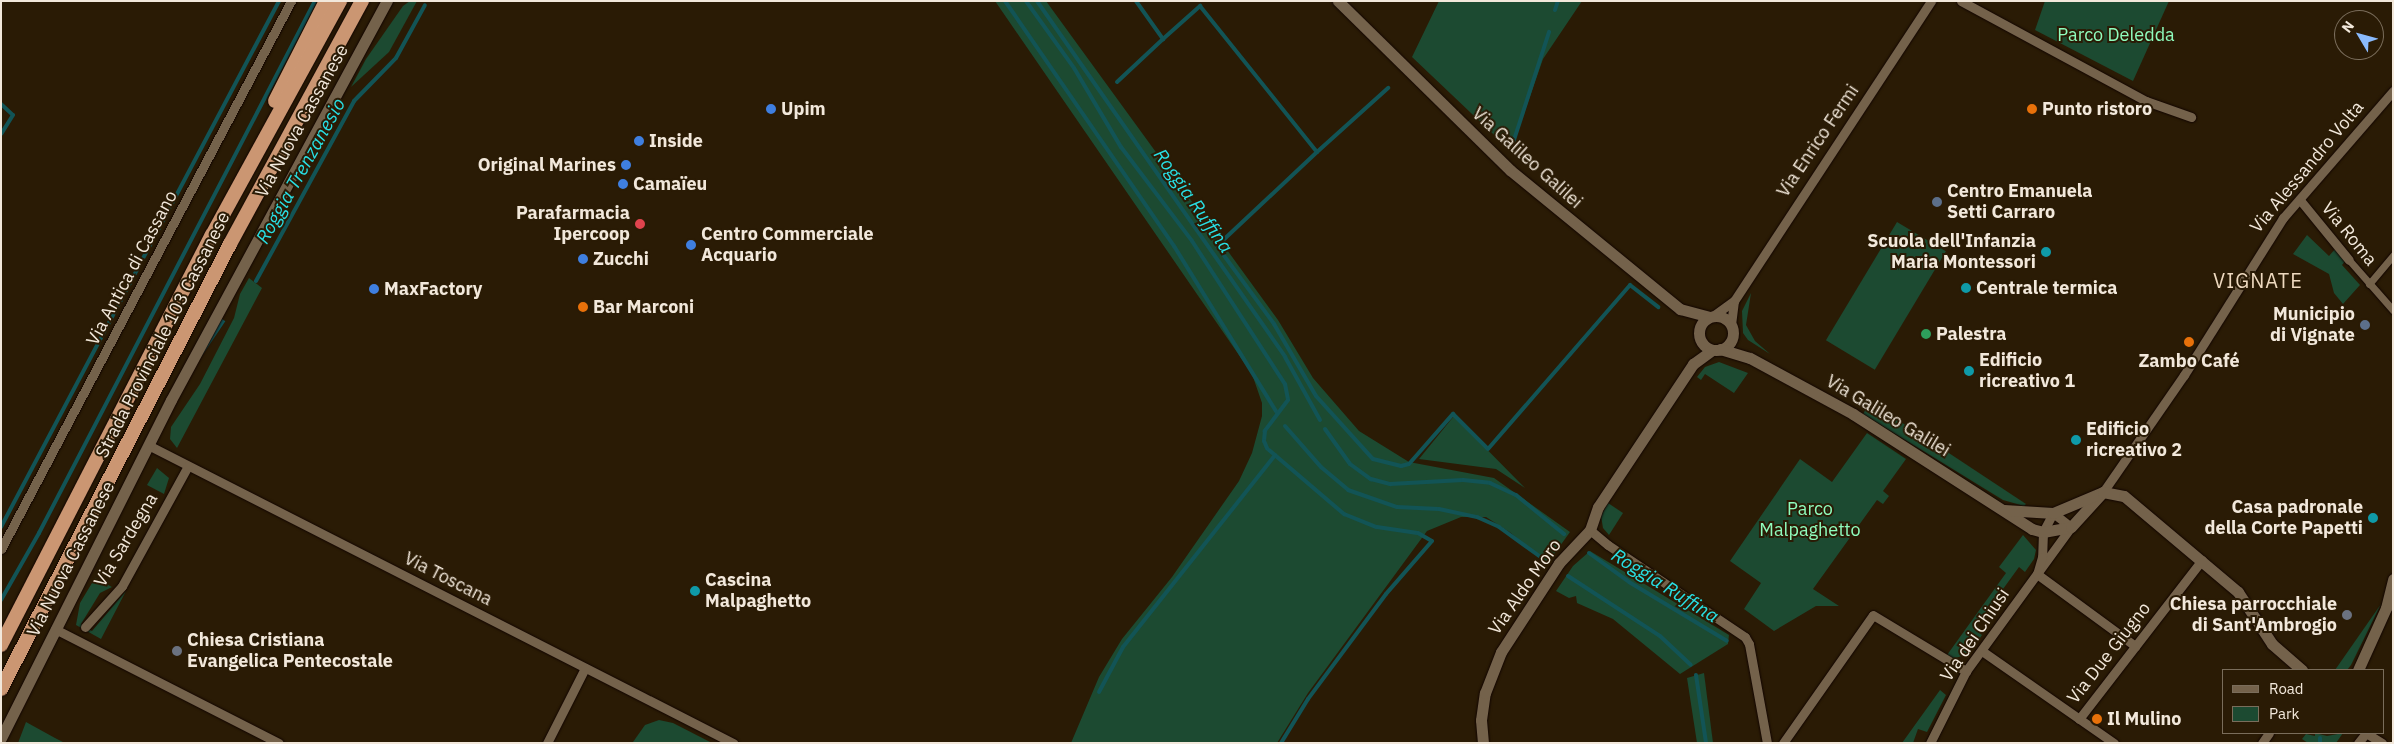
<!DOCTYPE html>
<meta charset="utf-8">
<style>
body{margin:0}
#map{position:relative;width:2394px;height:744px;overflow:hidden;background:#2a1b05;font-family:"IBM Plex Sans",sans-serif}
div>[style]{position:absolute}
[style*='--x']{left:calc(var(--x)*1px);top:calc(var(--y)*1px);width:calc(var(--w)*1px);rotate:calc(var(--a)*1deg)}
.green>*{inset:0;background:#1c4a31;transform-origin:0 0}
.water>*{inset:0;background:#125456;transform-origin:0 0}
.stream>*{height:4px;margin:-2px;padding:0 2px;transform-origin:2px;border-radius:2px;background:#125456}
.roads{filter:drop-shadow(0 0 1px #120500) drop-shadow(0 0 1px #120500)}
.pedestrian>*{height:7px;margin:-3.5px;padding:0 3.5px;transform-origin:3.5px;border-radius:3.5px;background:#74624b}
.minor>*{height:9px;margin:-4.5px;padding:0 4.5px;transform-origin:4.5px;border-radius:4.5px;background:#74624b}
.tertiary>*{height:11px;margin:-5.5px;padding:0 5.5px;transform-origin:5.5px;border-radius:5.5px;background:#74624b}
.tertiary>.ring{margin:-5.5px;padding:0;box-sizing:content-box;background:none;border:11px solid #74624b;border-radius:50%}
.trunk>*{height:14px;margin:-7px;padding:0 7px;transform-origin:7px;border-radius:7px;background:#cb9672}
.dots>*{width:14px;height:14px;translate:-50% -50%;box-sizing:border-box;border:2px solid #2a1b05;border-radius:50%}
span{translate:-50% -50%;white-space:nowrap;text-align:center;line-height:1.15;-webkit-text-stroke:4px #2a1b05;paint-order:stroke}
.park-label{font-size:18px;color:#8ffcbd}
.poi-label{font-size:18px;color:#f2e8db;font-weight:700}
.left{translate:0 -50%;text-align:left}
.right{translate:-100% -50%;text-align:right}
.street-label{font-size:18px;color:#f2e8db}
.water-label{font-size:19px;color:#28dfe4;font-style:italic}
.quarter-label{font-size:20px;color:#eed9bf;letter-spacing:1px}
.frame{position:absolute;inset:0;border:2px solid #f2e8db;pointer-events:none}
.legend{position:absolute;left:2222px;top:669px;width:162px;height:65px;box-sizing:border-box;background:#2a1b05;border:1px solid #7a6d5b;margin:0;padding:6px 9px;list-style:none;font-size:15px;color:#f2e8db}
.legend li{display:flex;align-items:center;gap:10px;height:25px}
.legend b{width:25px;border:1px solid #7a6d5b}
.north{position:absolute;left:2334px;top:10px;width:50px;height:50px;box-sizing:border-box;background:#2a1b05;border:1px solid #7a6d5b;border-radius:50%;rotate:307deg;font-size:14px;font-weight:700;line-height:20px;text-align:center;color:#f2e8db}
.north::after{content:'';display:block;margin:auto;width:18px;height:22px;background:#8abafc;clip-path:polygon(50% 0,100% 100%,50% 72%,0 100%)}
</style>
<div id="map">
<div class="green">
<div style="clip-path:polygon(410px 1px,417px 1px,389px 52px,351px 87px,366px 59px,403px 6px)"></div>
<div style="clip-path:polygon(995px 1px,1046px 1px,1278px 320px,1313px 378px,1359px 431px,1409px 462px,1494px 478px,1570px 532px,1547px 564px,1511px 533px,1486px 517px,1461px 517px,1427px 531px,1308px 693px,1277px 743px,1071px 743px,1099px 677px,1122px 639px,1172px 577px,1239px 481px,1252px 453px,1262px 416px,1262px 403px,1252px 374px)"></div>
<div style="clip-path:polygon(1439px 1px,1582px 1px,1543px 59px,1511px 151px,1412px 57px)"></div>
<div style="clip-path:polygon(2045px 1px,2169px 1px,2133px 81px,2035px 30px)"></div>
<div style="left:1897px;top:222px;width:57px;height:138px;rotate:31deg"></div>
<div style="clip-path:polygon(2307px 235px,2329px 256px,2336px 248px,2346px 260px,2342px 265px,2360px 285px,2343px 304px,2334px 293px,2329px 274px,2293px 254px)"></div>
<div style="clip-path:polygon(249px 278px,262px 288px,177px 448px,170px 439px,171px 427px,200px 384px,234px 318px,240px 294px)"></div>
<div style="clip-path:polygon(1751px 293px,1746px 325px,1755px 341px,1770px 354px,1748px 340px,1743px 333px,1742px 311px)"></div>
<div style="clip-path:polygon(1719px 362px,1748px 373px,1734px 393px,1705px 374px,1701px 380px,1697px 377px,1705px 367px)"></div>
<div style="clip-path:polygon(1869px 404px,1911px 428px,2026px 504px,2024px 506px,2003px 500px,1863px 414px)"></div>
<div style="clip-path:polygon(1454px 416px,1525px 488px,1496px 469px,1419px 459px)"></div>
<div style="clip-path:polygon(1867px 433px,1906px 459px,1883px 491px,1889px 496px,1883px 504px,1877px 500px,1813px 589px,1839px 606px,1816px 606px,1774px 631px,1744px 609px,1761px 583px,1730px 561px,1800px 459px,1832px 482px)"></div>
<div style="clip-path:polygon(157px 468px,169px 478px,164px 494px,147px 485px)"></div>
<div style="clip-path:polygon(1608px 503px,1623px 513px,1609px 535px,1603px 528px,1601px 516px)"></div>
<div style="clip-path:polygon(2023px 535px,2036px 550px,2034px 559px,2025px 572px,2019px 567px,1974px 629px,1982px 635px,1970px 653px,1953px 659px,1947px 655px,2006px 573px,1999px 567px)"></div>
<div style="clip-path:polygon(1590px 551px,1729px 635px,1728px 644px,1680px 674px,1613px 619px,1577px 603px,1576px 596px,1569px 598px,1556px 591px,1573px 566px)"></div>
<div style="clip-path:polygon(95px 578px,112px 587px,100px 593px,81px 624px,92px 631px,126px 591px,101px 639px,76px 625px,80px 603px)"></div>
<div style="clip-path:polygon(2381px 604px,2351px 665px,2347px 670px,2335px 670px)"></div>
<div style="clip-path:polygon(1704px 673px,1713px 743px,1697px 743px,1687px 678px)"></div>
<div style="clip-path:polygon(1940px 690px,1946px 695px,1927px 732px,1918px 729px,1913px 743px,1902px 743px)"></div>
<div style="clip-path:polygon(659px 720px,673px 723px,712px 743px,633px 742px,645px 725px)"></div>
<div style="clip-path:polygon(26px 722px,55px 738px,65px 743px,18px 743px)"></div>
<div style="clip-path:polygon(2315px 733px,2327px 736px,2343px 733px,2336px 743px,2308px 743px,2302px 739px,2306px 734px,2315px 736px)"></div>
</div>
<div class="water">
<div style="left:222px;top:319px;width:4px;height:92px;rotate:34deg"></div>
</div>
<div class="stream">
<div style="--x:1005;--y:1;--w:298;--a:55.4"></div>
<div style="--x:1174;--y:246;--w:196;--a:58.3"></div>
<div style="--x:1026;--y:1;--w:82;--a:54.4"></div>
<div style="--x:1074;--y:68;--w:92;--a:59.3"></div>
<div style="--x:1121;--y:147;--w:118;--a:52.9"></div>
<div style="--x:1192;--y:241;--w:171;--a:57"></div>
<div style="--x:1285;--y:384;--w:16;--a:79"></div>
<div style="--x:1288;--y:400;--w:39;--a:127"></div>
<div style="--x:1265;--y:431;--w:10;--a:96"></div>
<div style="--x:1264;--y:441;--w:8;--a:67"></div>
<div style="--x:1037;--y:1;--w:434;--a:55.1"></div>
<div style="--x:1285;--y:357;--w:72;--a:60.9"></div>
<div style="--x:1136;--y:1;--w:47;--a:54.6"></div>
<div style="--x:1163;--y:39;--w:50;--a:-41.7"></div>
<div style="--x:1200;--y:6;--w:187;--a:51.3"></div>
<div style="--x:1317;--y:152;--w:137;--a:136.8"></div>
<div style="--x:1217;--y:246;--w:97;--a:53.8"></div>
<div style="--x:1274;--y:324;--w:83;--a:59.7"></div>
<div style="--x:1316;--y:396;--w:85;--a:47.9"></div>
<div style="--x:1373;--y:459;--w:29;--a:14"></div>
<div style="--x:1401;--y:466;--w:8;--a:-14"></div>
<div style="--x:1409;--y:464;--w:67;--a:-48.7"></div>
<div style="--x:1453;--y:414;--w:49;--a:45"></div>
<div style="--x:1488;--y:449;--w:217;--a:-49.1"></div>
<div style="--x:1630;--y:285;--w:36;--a:38"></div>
<div style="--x:1555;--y:10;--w:9;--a:-72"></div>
<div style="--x:1117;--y:82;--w:63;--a:-43.1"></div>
<div style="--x:1;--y:104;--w:16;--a:43"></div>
<div style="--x:13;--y:115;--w:22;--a:122"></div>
<div style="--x:1512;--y:146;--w:120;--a:-72"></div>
<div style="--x:1317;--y:152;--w:96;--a:-42"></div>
<div style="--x:256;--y:281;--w:205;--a:-61.4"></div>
<div style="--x:354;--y:101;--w:60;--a:-45.7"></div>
<div style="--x:396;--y:58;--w:60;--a:-61.3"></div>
<div style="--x:1285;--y:426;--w:55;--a:48.7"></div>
<div style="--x:1321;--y:467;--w:35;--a:40"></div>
<div style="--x:1348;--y:490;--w:52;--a:19.1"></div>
<div style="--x:1397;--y:507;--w:42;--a:2.7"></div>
<div style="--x:1439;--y:509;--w:39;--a:12"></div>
<div style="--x:1477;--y:517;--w:24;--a:24"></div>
<div style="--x:1499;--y:527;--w:53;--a:35.8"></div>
<div style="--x:1325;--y:429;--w:43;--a:54.5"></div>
<div style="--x:1350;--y:464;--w:26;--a:36"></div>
<div style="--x:1371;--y:479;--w:20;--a:15"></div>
<div style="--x:1390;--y:484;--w:73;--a:-3.1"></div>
<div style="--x:1463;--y:480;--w:27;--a:6"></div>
<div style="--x:1490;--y:483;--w:29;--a:25"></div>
<div style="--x:1516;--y:495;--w:62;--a:39.1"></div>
<div style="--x:1269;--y:450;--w:99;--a:40.5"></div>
<div style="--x:1344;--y:514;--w:35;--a:22"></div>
<div style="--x:1377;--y:527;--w:41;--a:8.3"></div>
<div style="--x:1418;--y:533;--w:16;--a:30"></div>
<div style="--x:1432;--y:541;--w:70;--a:131"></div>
<div style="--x:1386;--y:594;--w:131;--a:126.6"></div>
<div style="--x:1308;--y:699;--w:52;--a:121.5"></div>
<div style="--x:1;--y:527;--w:595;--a:-62.14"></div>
<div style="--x:1589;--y:553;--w:49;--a:35.9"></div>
<div style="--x:1629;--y:582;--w:114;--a:31"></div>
<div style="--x:1568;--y:576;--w:110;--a:33.1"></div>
<div style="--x:1660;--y:636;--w:42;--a:43.1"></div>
<div style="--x:1;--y:600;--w:77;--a:-60.4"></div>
<div style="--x:39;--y:533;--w:599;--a:-62.58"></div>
<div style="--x:1696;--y:675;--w:69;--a:81.6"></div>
<div style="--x:1099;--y:692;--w:51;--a:-61.9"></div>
<div style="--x:1123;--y:647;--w:245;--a:-51.6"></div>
<div style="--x:2320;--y:738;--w:5;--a:90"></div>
</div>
<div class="roads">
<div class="pedestrian">
<div style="--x:2349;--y:260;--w:67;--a:48.7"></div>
<div style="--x:2369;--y:284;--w:38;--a:-50"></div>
</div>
<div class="minor">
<div style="--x:1961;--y:1;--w:210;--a:28.4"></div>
<div style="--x:2146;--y:101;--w:48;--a:19.6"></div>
<div style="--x:2300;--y:200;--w:77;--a:50.8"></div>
<div style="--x:1713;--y:316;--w:26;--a:-36"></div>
<div style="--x:1731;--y:325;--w:24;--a:-83"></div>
<div style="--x:1734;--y:301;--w:359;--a:-56.7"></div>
<div style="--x:148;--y:445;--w:657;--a:26.99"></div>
<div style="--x:2103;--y:492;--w:142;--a:-55.3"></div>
<div style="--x:2184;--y:375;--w:186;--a:-57.8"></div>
<div style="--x:2283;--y:218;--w:168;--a:-49.1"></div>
<div style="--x:1590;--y:530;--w:23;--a:40"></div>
<div style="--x:1608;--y:545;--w:165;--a:33.9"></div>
<div style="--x:1745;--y:637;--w:8;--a:60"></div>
<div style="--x:1749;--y:644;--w:101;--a:79.7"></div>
<div style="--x:1;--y:549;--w:620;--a:-62.11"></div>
<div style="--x:2037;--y:574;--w:122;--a:36.3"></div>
<div style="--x:85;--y:627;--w:55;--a:-47.9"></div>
<div style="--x:122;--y:586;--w:137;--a:-61.2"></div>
<div style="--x:55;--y:629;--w:251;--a:27"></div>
<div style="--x:1982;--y:651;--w:161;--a:34.9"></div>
<div style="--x:2079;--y:719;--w:201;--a:-52.3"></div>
<div style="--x:2366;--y:733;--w:19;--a:32"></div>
<div style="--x:547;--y:743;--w:84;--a:-63.1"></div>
<div style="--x:1783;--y:743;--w:156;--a:-54.9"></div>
<div style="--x:1873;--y:615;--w:109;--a:31.1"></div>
<div style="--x:1930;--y:743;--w:80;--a:-63.4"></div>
<div style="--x:1966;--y:671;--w:178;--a:-53.9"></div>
<div style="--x:2071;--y:527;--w:23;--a:-142"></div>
<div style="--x:2053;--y:513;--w:21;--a:118"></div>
<div style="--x:2043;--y:532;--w:25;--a:92"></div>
<div style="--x:2042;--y:557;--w:18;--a:106"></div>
<div style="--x:2262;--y:743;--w:12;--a:-55"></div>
<div style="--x:2358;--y:743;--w:13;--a:-51"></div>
</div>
<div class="tertiary">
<div style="--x:1338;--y:1;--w:241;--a:44.5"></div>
<div style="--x:1510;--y:170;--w:220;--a:39.3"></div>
<div style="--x:1680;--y:309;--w:30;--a:15"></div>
<div class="ring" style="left:1699px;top:316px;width:23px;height:23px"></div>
<div style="--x:1720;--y:349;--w:31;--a:17"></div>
<div style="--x:1750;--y:358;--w:117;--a:28.5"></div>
<div style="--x:1853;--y:414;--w:213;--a:32.7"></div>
<div style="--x:2032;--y:529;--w:11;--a:15"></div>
<div style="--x:2043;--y:532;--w:28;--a:-10"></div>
<div style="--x:2071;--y:527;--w:47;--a:-47.6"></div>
<div style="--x:2004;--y:510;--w:49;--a:3.5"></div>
<div style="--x:2053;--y:513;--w:54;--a:-22.8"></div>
<div style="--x:2103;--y:492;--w:21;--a:11"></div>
<div style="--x:2124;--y:496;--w:149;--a:40.1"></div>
<div style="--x:2238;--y:592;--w:62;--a:56.8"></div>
<div style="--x:2272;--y:644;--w:40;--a:41"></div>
<div style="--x:2358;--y:670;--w:68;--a:-65.7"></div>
<div style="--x:2386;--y:608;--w:30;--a:-76"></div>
<div style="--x:1;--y:738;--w:378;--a:-63.3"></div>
<div style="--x:171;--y:400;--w:454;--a:-61.6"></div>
<div style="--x:1483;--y:743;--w:23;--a:-95"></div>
<div style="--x:1481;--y:720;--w:27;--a:-82"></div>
<div style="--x:1485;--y:693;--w:44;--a:-68.7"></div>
<div style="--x:1501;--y:652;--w:106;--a:-56.9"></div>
<div style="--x:1559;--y:563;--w:45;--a:-46.8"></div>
<div style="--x:1590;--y:530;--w:24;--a:-71"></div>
<div style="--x:1598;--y:507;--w:172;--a:-56.4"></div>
<div style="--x:1693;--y:364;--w:24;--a:-36"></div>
</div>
<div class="trunk">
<div style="--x:275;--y:101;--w:112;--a:-63"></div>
<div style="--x:1;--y:645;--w:461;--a:-62.8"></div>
<div style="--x:212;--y:235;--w:267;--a:-61.3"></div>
<div style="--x:1;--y:689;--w:500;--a:-62.77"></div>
<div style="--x:230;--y:244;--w:277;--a:-61.5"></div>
</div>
</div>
<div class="dots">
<div style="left:771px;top:109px;background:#3f7fe0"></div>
<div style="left:2032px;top:109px;background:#e8710a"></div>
<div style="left:639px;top:141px;background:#3f7fe0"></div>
<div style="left:626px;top:165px;background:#3f7fe0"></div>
<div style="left:623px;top:184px;background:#3f7fe0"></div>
<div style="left:1937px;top:202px;background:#5c6f8a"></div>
<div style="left:640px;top:224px;background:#e0444e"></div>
<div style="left:691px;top:245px;background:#3f7fe0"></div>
<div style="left:2046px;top:252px;background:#0f9aa8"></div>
<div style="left:583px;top:259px;background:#3f7fe0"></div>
<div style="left:1966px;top:288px;background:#0f9aa8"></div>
<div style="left:374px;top:289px;background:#3f7fe0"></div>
<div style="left:583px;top:307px;background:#e8710a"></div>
<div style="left:2365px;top:325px;background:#5c6f8a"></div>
<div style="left:1926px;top:334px;background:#2e9e5b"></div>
<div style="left:2189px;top:342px;background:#e8710a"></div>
<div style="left:1969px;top:371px;background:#0f9aa8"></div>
<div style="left:2076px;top:440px;background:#0f9aa8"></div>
<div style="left:2373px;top:518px;background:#0f9aa8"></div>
<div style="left:695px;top:591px;background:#0f9aa8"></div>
<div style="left:2347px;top:615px;background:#6b7280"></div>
<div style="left:177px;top:651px;background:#6b7280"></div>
<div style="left:2097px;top:719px;background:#e8710a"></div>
</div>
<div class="park-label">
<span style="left:2116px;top:35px">Parco Deledda</span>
<span style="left:1810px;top:520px">Parco<br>Malpaghetto</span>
</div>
<div class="poi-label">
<span class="left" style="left:781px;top:109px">Upim</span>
<span class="left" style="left:2042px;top:109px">Punto ristoro</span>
<span class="left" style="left:649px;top:141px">Inside</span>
<span class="right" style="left:616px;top:165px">Original Marines</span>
<span class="left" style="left:633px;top:184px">Camaïeu</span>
<span class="left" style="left:1947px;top:202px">Centro Emanuela<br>Setti Carraro</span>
<span class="right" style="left:630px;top:224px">Parafarmacia<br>Ipercoop</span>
<span class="left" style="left:701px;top:245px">Centro Commerciale<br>Acquario</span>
<span class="right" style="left:2036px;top:252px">Scuola dell'Infanzia<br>Maria Montessori</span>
<span class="left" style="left:593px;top:259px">Zucchi</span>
<span class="left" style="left:1976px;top:288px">Centrale termica</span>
<span class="left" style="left:384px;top:289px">MaxFactory</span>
<span class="left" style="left:593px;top:307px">Bar Marconi</span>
<span class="right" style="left:2355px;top:325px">Municipio<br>di Vignate</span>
<span class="left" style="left:1936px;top:334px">Palestra</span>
<span class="left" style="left:1979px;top:371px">Edificio<br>ricreativo 1</span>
<span style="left:2189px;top:361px">Zambo Café</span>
<span class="left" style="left:2086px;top:440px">Edificio<br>ricreativo 2</span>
<span class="right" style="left:2363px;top:518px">Casa padronale<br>della Corte Papetti</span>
<span class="left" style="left:705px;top:591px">Cascina<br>Malpaghetto</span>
<span class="right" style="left:2337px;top:615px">Chiesa parrocchiale<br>di Sant'Ambrogio</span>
<span class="left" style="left:187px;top:651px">Chiesa Cristiana<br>Evangelica Pentecostale</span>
<span class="left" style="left:2107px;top:719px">Il Mulino</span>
</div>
<div class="street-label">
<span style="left:302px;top:121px;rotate:-61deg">Via Nuova Cassanese</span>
<span style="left:1818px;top:141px;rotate:-56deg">Via Enrico Fermi</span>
<span style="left:1527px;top:158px;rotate:42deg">Via Galileo Galilei</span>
<span style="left:2307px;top:167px;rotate:-50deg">Via Alessandro Volta</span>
<span style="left:2349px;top:234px;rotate:51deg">Via Roma</span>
<span style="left:132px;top:268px;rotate:-62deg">Via Antica di Cassano</span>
<span style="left:163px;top:335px;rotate:-63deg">Strada Provinciale 103 Cassanese</span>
<span style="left:1888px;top:416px;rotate:31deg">Via Galileo Galilei</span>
<span style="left:126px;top:540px;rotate:-59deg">Via Sardegna</span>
<span style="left:71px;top:559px;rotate:-63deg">Via Nuova Cassanese</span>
<span style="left:448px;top:579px;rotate:27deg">Via Toscana</span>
<span style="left:1525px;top:587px;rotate:-55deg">Via Aldo Moro</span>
<span style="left:1975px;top:635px;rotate:-56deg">Via dei Chiusi</span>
<span style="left:2109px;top:653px;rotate:-52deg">Via Due Giugno</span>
</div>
<div class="water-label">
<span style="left:301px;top:171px;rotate:-61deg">Roggia Trenzanesio</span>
<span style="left:1193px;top:201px;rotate:55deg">Roggia Ruffina</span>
<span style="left:1665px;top:586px;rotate:32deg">Roggia Ruffina</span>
</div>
<div class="quarter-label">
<span style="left:2258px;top:280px">VIGNATE</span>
</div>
<div class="frame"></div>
<ul class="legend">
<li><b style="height:6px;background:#74624b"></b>Road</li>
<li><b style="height:14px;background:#1c4a31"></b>Park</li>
</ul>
<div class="north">N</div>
</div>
